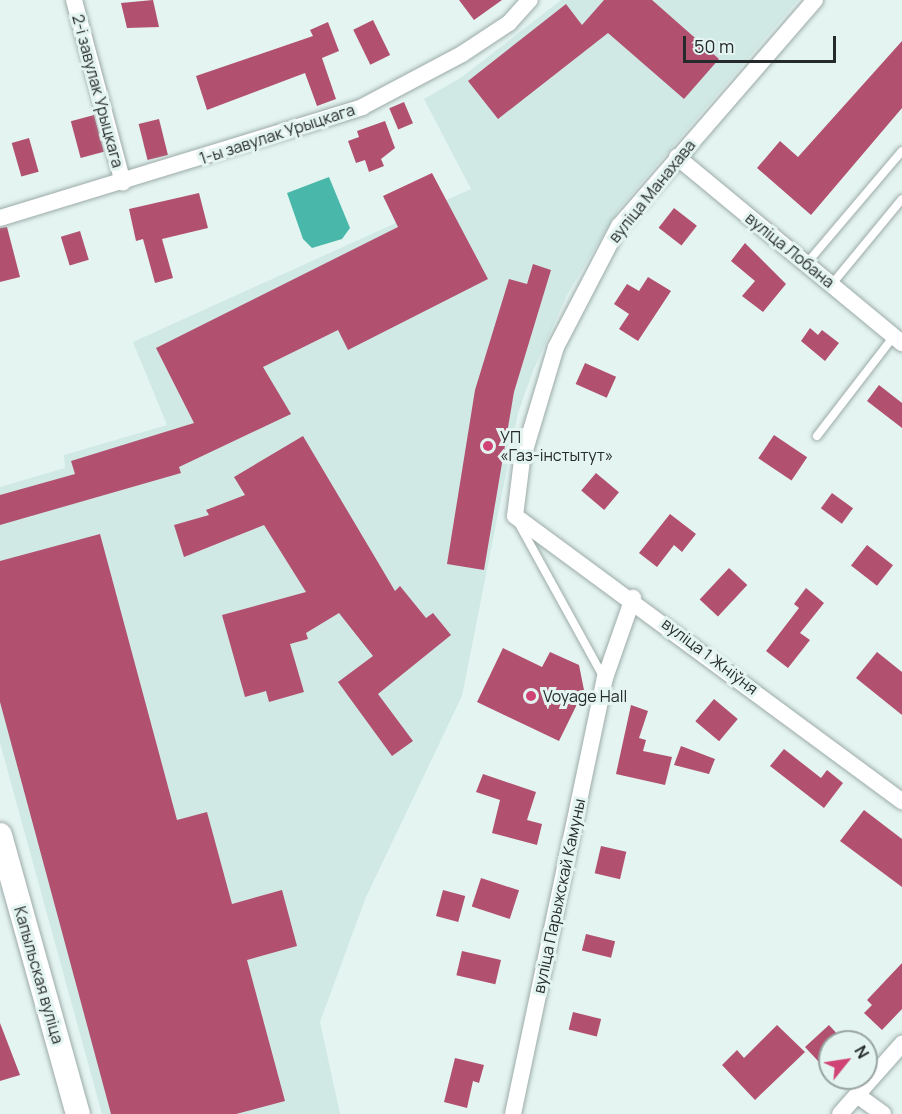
<!DOCTYPE html>
<meta charset="utf-8">
<style>
body{margin:0}
#map{position:relative;width:902px;height:1114px;overflow:hidden;background:#e4f4f1;font-family:Manrope,sans-serif}
div>[style]{position:absolute}
[style*='--x']{left:calc(var(--x)*1px);top:calc(var(--y)*1px);width:calc(var(--w)*1px);rotate:calc(var(--a)*1deg)}
.built>*{inset:0;background:#d0e9e5}
.water>*{inset:0;background:#49b8aa}
.building>*{inset:0;background:#b1516f;transform-origin:0 0}
.roads{filter:drop-shadow(0 0 2px #9caba8) drop-shadow(0 0 2px #9caba8)}
.lane>*{height:8px;margin:-4px;padding:0 4px;transform-origin:4px;border-radius:4px;background:#fff}
.street>*{height:16px;margin:-8px;padding:0 8px;transform-origin:8px;border-radius:8px;background:#fff}
.secondary>*{height:24px;margin:-12px;padding:0 12px;transform-origin:12px;border-radius:12px;background:#fff}
.dots>*{width:16px;height:16px;translate:-50% -50%;box-sizing:border-box;border:3px solid #e4f4f1;border-radius:50%}
span{translate:-50% -50%;white-space:nowrap;text-align:center;line-height:1.15;-webkit-text-stroke:6px #e4f4f1;paint-order:stroke}
.street-label{font-size:16px;color:#252b2a}
.poi-label{font-size:16px;color:#252b2a}
.left{translate:0 -50%;text-align:left}
.north{position:absolute;left:818px;top:1030px;width:60px;height:60px;box-sizing:border-box;background:#e4f4f1;border:2px solid #98a4a1;border-radius:50%;rotate:60deg;font-size:16px;font-weight:700;line-height:24px;text-align:center;color:#252b2a}
.north::after{content:'';display:block;margin:auto;width:21px;height:27px;background:#d04475;clip-path:polygon(50% 0,100% 100%,50% 72%,0 100%)}
.scale{position:absolute;left:683px;top:36px;width:153px;height:27px;box-sizing:border-box;border:3px solid #252b2a;border-top:0;padding-left:8px;font-size:18px;line-height:21px;white-space:nowrap;color:#252b2a;-webkit-text-stroke:4px #e4f4f1;paint-order:stroke}
</style>
<div id="map">
<div class="built">
<div style="clip-path:polygon(561px 0,798px 0,618px 210px,567px 295px,533px 371px,518px 413px,462px 696px,366px 897px,320px 1022px,340px 1114px,102px 1114px,0 743px,0 487px,65px 468px,64px 455px,167px 425px,133px 342px,471px 189px,424px 99px,462px 77px)"></div>
</div>
<div class="water">
<div style="clip-path:polygon(329px 177px,350px 228px,342px 239px,312px 248px,303px 239px,287px 193px)"></div>
</div>
<div class="building">
<div style="clip-path:polygon(153px 0,159px 27px,127px 28px,121px 3px)"></div>
<div style="clip-path:polygon(459px 0,502px 0,474px 20px)"></div>
<div style="clip-path:polygon(604px 0,652px 0,719px 59px,684px 99px,608px 33px,498px 119px,468px 81px,566px 4px,582px 25px)"></div>
<div style="left:373px;top:20px;width:39px;height:22px;rotate:64deg"></div>
<div style="clip-path:polygon(328px 22px,339px 51px,322px 58px,336px 99px,317px 106px,305px 73px,207px 110px,196px 76px,313px 36px,310px 30px)"></div>
<div style="clip-path:polygon(902px 41px,902px 108px,811px 215px,757px 168px,780px 141px,798px 157px)"></div>
<div style="left:404px;top:102px;width:23px;height:16px;rotate:67deg"></div>
<div style="left:94px;top:115px;width:38px;height:24px;rotate:75deg"></div>
<div style="left:159px;top:119px;width:37px;height:21px;rotate:76deg"></div>
<div style="clip-path:polygon(385px 121px,395px 148px,381px 159px,384px 166px,369px 172px,365px 160px,356px 163px,348px 141px,359px 137px,357px 131px)"></div>
<div style="left:29px;top:138px;width:35px;height:18px;rotate:74deg"></div>
<div style="clip-path:polygon(432px 173px,488px 279px,348px 350px,338px 330px,263px 367px,291px 414px,179px 467px,181px 473px,0 525px,0 495px,75px 474px,71px 461px,194px 423px,156px 348px,398px 227px,383px 196px)"></div>
<div style="clip-path:polygon(199px 193px,208px 228px,162px 239px,173px 278px,155px 283px,143px 239px,136px 241px,129px 209px)"></div>
<div style="left:674px;top:208px;width:29px;height:25px;rotate:38deg"></div>
<div style="clip-path:polygon(7px 227px,20px 277px,0 282px,0 228px)"></div>
<div style="left:80px;top:231px;width:30px;height:20px;rotate:73deg"></div>
<div style="clip-path:polygon(745px 243px,786px 284px,763px 312px,742px 296px,755px 281px,731px 261px)"></div>
<div style="clip-path:polygon(533px 264px,551px 270px,514px 392px,484px 570px,447px 564px,475px 390px,509px 279px,527px 284px)"></div>
<div style="clip-path:polygon(648px 277px,671px 291px,638px 341px,619px 329px,629px 314px,614px 304px,627px 284px,639px 291px)"></div>
<div style="clip-path:polygon(810px 328px,818px 335px,822px 330px,839px 343px,825px 361px,801px 341px)"></div>
<div style="left:585px;top:363px;width:34px;height:23px;rotate:24deg"></div>
<div style="clip-path:polygon(879px 385px,902px 403px,902px 428px,867px 401px)"></div>
<div style="left:774px;top:435px;width:40px;height:28px;rotate:34deg"></div>
<div style="clip-path:polygon(303px 436px,395px 591px,400px 586px,426px 618px,433px 613px,451px 635px,378px 694px,413px 741px,392px 756px,338px 682px,373px 656px,339px 613px,306px 633px,308px 639px,290px 644px,304px 692px,269px 702px,266px 691px,245px 697px,222px 615px,306px 592px,264px 525px,184px 557px,174px 525px,209px 515px,206px 510px,245px 495px,234px 477px)"></div>
<div style="left:596px;top:473px;width:30px;height:23px;rotate:40deg"></div>
<div style="left:832px;top:493px;width:26px;height:19px;rotate:36deg"></div>
<div style="clip-path:polygon(670px 514px,696px 534px,682px 552px,674px 545px,657px 567px,639px 553px)"></div>
<div style="clip-path:polygon(100px 534px,177px 820px,207px 812px,232px 904px,282px 890px,297px 946px,247px 960px,285px 1101px,236px 1114px,111px 1114px,0 702px,0 561px)"></div>
<div style="left:867px;top:545px;width:33px;height:26px;rotate:38deg"></div>
<div style="left:729px;top:568px;width:25px;height:43px;rotate:43deg"></div>
<div style="clip-path:polygon(806px 588px,824px 603px,800px 633px,810px 640px,788px 668px,766px 651px,799px 608px,794px 604px)"></div>
<div style="clip-path:polygon(503px 648px,542px 667px,550px 652px,579px 665px,584px 690px,559px 741px,477px 702px)"></div>
<div style="clip-path:polygon(877px 652px,902px 672px,902px 715px,856px 678px)"></div>
<div style="left:714px;top:699px;width:31px;height:29px;rotate:40deg"></div>
<div style="clip-path:polygon(631px 705px,648px 711px,639px 738px,646px 740px,643px 751px,672px 757px,665px 785px,616px 774px)"></div>
<div style="clip-path:polygon(681px 746px,715px 759px,709px 774px,674px 765px)"></div>
<div style="clip-path:polygon(784px 749px,821px 778px,827px 770px,843px 783px,824px 808px,770px 766px)"></div>
<div style="clip-path:polygon(483px 774px,536px 792px,527px 820px,542px 824px,537px 845px,492px 833px,500px 800px,476px 792px)"></div>
<div style="clip-path:polygon(864px 810px,902px 839px,902px 887px,840px 841px)"></div>
<div style="left:601px;top:846px;width:26px;height:28px;rotate:13deg"></div>
<div style="left:481px;top:878px;width:40px;height:30px;rotate:18deg"></div>
<div style="left:443px;top:890px;width:23px;height:27px;rotate:15deg"></div>
<div style="left:586px;top:934px;width:30px;height:17px;rotate:14deg"></div>
<div style="left:462px;top:951px;width:40px;height:25px;rotate:13deg"></div>
<div style="clip-path:polygon(902px 963px,902px 1009px,882px 1030px,864px 1013px,872px 1005px,867px 1000px)"></div>
<div style="left:573px;top:1012px;width:29px;height:18px;rotate:14deg"></div>
<div style="clip-path:polygon(0 1023px,20px 1075px,0 1081px)"></div>
<div style="clip-path:polygon(777px 1025px,805px 1052px,755px 1100px,722px 1065px,737px 1050px,744px 1058px)"></div>
<div style="clip-path:polygon(829px 1025px,840px 1037px,830px 1042px,830px 1074px,805px 1047px)"></div>
<div style="clip-path:polygon(455px 1058px,484px 1065px,479px 1083px,473px 1081px,467px 1108px,444px 1102px)"></div>
</div>
<div class="roads">
<div class="lane">
<div style="--x:807;--y:263;--w:147;--a:-49.7"></div>
<div style="--x:832;--y:284;--w:110;--a:-50.5"></div>
<div style="--x:817;--y:436;--w:126;--a:-52.4"></div>
<div style="--x:519;--y:524;--w:176;--a:61.1"></div>
</div>
<div class="street">
<div style="--x:74;--y:0;--w:189;--a:75"></div>
<div style="--x:815;--y:0;--w:299;--a:130.9"></div>
<div style="--x:619;--y:226;--w:136;--a:117.5"></div>
<div style="--x:556;--y:347;--w:118;--a:106.7"></div>
<div style="--x:522;--y:460;--w:56;--a:97.1"></div>
<div style="--x:515;--y:516;--w:481;--a:36.4"></div>
<div style="--x:677;--y:157;--w:292;--a:39.6"></div>
<div style="--x:0;--y:218;--w:379;--a:-17"></div>
<div style="--x:362;--y:107;--w:113;--a:-27.9"></div>
<div style="--x:462;--y:54;--w:56;--a:-33.4"></div>
<div style="--x:509;--y:23;--w:31;--a:-48"></div>
<div style="--x:857;--y:1095;--w:32;--a:36"></div>
<div style="--x:513;--y:1114;--w:446;--a:-78.1"></div>
<div style="--x:605;--y:678;--w:85;--a:-70.7"></div>
<div style="--x:840;--y:1114;--w:94;--a:-48.5"></div>
</div>
<div class="secondary">
<div style="--x:0;--y:835;--w:290;--a:74.4"></div>
</div>
</div>
<div class="dots">
<div style="left:488px;top:446px;background:#d04475"></div>
<div style="left:531px;top:696px;background:#d04475"></div>
</div>
<div class="street-label">
<span style="left:98px;top:91px;rotate:75deg">2-і завулак Урыцкага</span>
<span style="left:277px;top:134px;rotate:-18deg">1-ы завулак Урыцкага</span>
<span style="left:652px;top:191px;rotate:-51deg">вуліца Манахава</span>
<span style="left:790px;top:250px;rotate:39deg">вуліца Лобана</span>
<span style="left:710px;top:656px;rotate:37deg">вуліца 1 Жніўня</span>
<span style="left:559px;top:896px;rotate:-78deg">вуліца Парыжскай Камуны</span>
<span style="left:39px;top:975px;rotate:74deg">Капыльская вуліца</span>
</div>
<div class="poi-label">
<span class="left" style="left:500px;top:446px">УП<br>«Газ-інстытут»</span>
<span class="left" style="left:543px;top:696px">Voyage Hall</span>
</div>
<div class="north">N</div>
<div class="scale">50 m</div>
</div>
